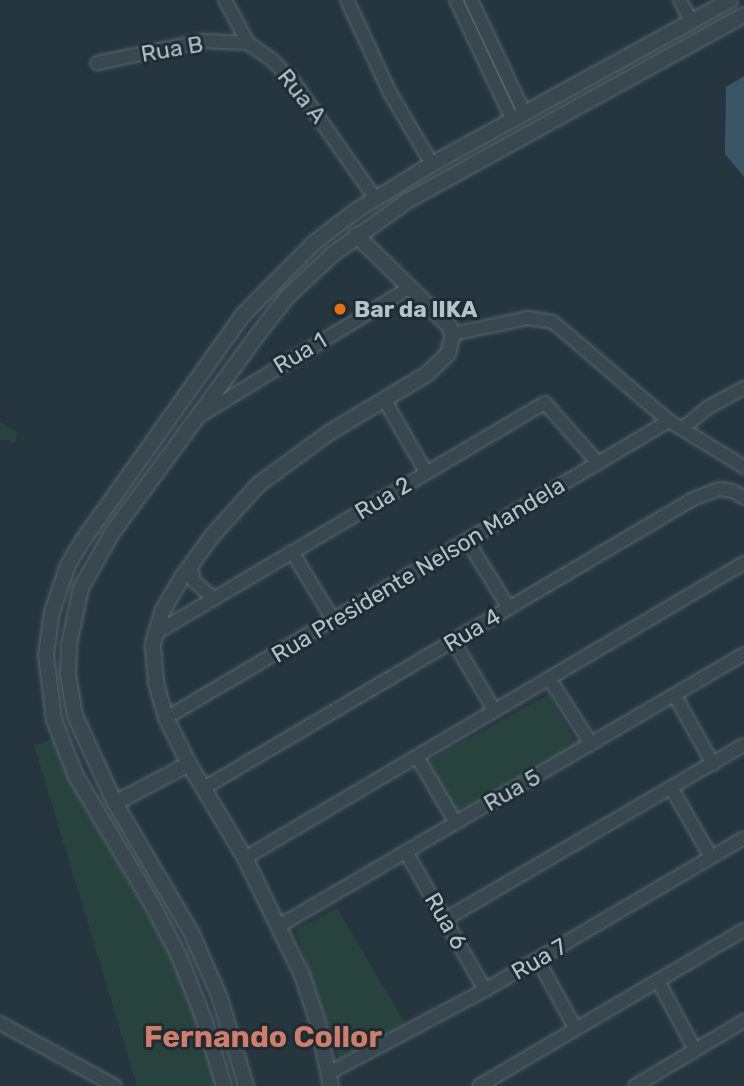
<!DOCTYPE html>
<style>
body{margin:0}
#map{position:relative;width:744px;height:1086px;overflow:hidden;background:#25363f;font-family:Rubik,sans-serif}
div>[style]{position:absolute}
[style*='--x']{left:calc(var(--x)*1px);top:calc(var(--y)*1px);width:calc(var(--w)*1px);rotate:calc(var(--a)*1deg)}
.green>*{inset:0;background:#28423e;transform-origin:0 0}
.water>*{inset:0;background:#395665}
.roads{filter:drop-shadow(0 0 2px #57656c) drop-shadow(0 0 2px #57656c)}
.minor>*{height:12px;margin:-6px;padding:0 6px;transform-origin:6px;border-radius:6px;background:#39474f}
.tertiary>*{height:14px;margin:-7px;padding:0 7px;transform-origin:7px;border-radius:7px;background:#39474f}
.dots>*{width:19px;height:19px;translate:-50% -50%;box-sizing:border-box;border:4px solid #1e2c34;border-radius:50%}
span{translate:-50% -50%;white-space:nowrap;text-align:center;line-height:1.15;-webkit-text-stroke:6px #1e2c34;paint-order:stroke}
.street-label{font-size:23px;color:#b6c2c9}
.poi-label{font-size:23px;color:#b6c2c9;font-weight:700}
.left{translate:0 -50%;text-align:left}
.district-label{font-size:30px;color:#d37c67;font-weight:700}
</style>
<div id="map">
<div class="green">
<div style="clip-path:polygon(0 422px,17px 432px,16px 441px,11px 444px,10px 440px,0 440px)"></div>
<div style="left:549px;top:694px;width:60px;height:139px;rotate:61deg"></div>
<div style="clip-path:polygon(53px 740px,73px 787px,186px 981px,218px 1086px,137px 1086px,34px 745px)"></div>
<div style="clip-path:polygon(337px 908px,406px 1025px,339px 1059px,295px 930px)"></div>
</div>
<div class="water">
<div style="clip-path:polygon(744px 76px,744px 177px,725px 154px,726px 87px)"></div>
</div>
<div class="roads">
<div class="minor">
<div style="--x:225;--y:0;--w:49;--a:61.9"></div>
<div style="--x:248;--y:43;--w:29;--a:35"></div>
<div style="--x:272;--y:60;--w:30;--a:45"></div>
<div style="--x:293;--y:81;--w:143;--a:55"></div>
<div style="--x:347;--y:0;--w:102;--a:65.2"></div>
<div style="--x:390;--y:93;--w:82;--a:59.4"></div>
<div style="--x:456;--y:0;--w:134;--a:64.8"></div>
<div style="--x:471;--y:0;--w:126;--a:64.7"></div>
<div style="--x:680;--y:0;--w:24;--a:62"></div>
<div style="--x:97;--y:63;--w:108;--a:-11.7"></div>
<div style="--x:203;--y:41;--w:45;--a:2.5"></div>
<div style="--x:453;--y:334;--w:77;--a:-12"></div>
<div style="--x:528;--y:318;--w:25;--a:9"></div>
<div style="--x:553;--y:322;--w:153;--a:40.5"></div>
<div style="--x:669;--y:421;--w:88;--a:31.5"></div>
<div style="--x:385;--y:401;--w:82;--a:60"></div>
<div style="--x:201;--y:415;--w:244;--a:-31.4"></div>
<div style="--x:682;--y:429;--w:33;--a:-40"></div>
<div style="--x:707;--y:408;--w:42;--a:-28.4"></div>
<div style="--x:468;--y:542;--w:78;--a:58.2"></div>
<div style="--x:292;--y:552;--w:81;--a:58.7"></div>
<div style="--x:191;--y:565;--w:15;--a:82"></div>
<div style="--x:193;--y:580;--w:28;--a:42"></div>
<div style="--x:154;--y:634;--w:454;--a:-30.6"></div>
<div style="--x:545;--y:403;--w:80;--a:48.5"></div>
<div style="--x:454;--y:642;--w:79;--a:59.5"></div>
<div style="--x:549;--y:678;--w:78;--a:57.5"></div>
<div style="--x:675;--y:696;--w:78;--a:60.8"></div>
<div style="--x:166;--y:718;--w:584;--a:-30.56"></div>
<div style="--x:417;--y:757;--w:77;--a:59.4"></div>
<div style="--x:204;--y:788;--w:568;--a:-30.58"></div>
<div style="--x:693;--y:499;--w:28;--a:-21"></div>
<div style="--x:719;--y:489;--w:14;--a:8"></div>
<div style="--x:733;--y:491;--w:13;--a:32"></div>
<div style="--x:672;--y:789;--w:78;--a:60.2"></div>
<div style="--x:406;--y:852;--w:159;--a:60.2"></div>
<div style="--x:245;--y:858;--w:580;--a:-30.59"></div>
<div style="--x:444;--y:920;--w:347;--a:-30.3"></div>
<div style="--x:279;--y:926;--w:539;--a:-30.33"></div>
<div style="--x:538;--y:960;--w:77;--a:61.4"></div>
<div style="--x:658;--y:981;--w:78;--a:61.8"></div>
<div style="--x:0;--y:1023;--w:131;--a:28.7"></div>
<div style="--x:329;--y:1073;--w:177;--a:-28"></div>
<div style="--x:485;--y:990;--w:300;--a:-30.4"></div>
<div style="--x:479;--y:1086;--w:308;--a:-30.5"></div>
<div style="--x:635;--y:1086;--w:127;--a:-30.8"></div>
</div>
<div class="tertiary">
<div style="--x:115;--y:803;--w:84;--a:-27.8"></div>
<div style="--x:224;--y:1086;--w:70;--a:-106.6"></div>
<div style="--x:204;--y:1019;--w:68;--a:-111.6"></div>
<div style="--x:179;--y:956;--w:59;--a:-117.4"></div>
<div style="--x:152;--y:904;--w:149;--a:-120.7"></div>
<div style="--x:76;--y:776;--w:60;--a:-111.4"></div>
<div style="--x:54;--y:720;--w:65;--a:-97"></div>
<div style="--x:46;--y:655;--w:43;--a:-82.1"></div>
<div style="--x:52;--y:612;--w:50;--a:-71.2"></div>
<div style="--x:68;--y:565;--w:29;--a:-59"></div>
<div style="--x:83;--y:540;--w:276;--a:-54.6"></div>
<div style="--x:243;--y:315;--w:103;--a:-45.4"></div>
<div style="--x:315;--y:242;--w:53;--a:-37.3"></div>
<div style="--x:357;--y:210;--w:88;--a:-31.5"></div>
<div style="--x:432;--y:164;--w:340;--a:-28.8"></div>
<div style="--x:246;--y:1086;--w:92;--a:-106.5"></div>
<div style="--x:220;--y:998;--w:72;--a:-113.7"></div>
<div style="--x:191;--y:932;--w:150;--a:-120.5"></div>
<div style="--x:115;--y:803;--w:96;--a:-114.7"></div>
<div style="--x:75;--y:716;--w:42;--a:-99.7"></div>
<div style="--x:68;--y:675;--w:31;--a:-88"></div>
<div style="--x:69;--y:644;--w:57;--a:-77.9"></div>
<div style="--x:81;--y:588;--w:63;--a:-60.6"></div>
<div style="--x:112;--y:533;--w:253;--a:-53.7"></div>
<div style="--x:262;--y:329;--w:41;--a:-52"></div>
<div style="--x:287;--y:297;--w:63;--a:-43.1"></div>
<div style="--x:333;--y:254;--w:91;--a:-35.6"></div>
<div style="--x:407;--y:201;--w:385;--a:-28.9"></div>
<div style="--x:331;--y:1086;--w:64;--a:-101.7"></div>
<div style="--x:318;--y:1023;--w:51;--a:-108.4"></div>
<div style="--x:302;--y:975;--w:130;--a:-116"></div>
<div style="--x:245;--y:858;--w:109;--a:-120.8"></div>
<div style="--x:189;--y:764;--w:51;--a:-116.6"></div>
<div style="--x:166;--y:718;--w:37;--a:-106"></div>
<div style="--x:156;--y:682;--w:38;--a:-95"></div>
<div style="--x:153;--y:644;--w:35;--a:-74"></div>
<div style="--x:163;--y:610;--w:39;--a:-60"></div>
<div style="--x:183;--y:576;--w:49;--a:-54.1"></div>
<div style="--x:212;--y:536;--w:70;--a:-47.9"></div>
<div style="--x:259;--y:484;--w:84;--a:-36.3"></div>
<div style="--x:327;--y:434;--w:117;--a:-31"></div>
<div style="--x:427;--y:374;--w:29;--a:-44"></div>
<div style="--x:448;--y:354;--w:21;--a:-76"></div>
<div style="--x:453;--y:334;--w:9;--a:-117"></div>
<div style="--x:449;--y:326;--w:130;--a:-135.6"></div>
</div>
</div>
<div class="dots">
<div style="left:340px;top:309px;background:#e8710a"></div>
</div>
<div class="street-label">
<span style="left:172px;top:49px;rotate:-10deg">Rua B</span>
<span style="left:302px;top:96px;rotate:51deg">Rua A</span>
<span style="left:300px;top:353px;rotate:-31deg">Rua 1</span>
<span style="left:383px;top:498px;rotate:-31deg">Rua 2</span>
<span style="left:418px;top:570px;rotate:-31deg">Rua Presidente Nelson Mandela</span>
<span style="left:472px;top:630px;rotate:-31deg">Rua 4</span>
<span style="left:512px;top:790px;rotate:-30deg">Rua 5</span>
<span style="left:446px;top:921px;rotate:60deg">Rua 6</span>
<span style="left:539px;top:959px;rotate:-30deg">Rua 7</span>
</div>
<div class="poi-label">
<span class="left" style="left:354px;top:309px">Bar da lIKA</span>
</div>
<div class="district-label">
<span style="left:263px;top:1037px">Fernando Collor</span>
</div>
</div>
